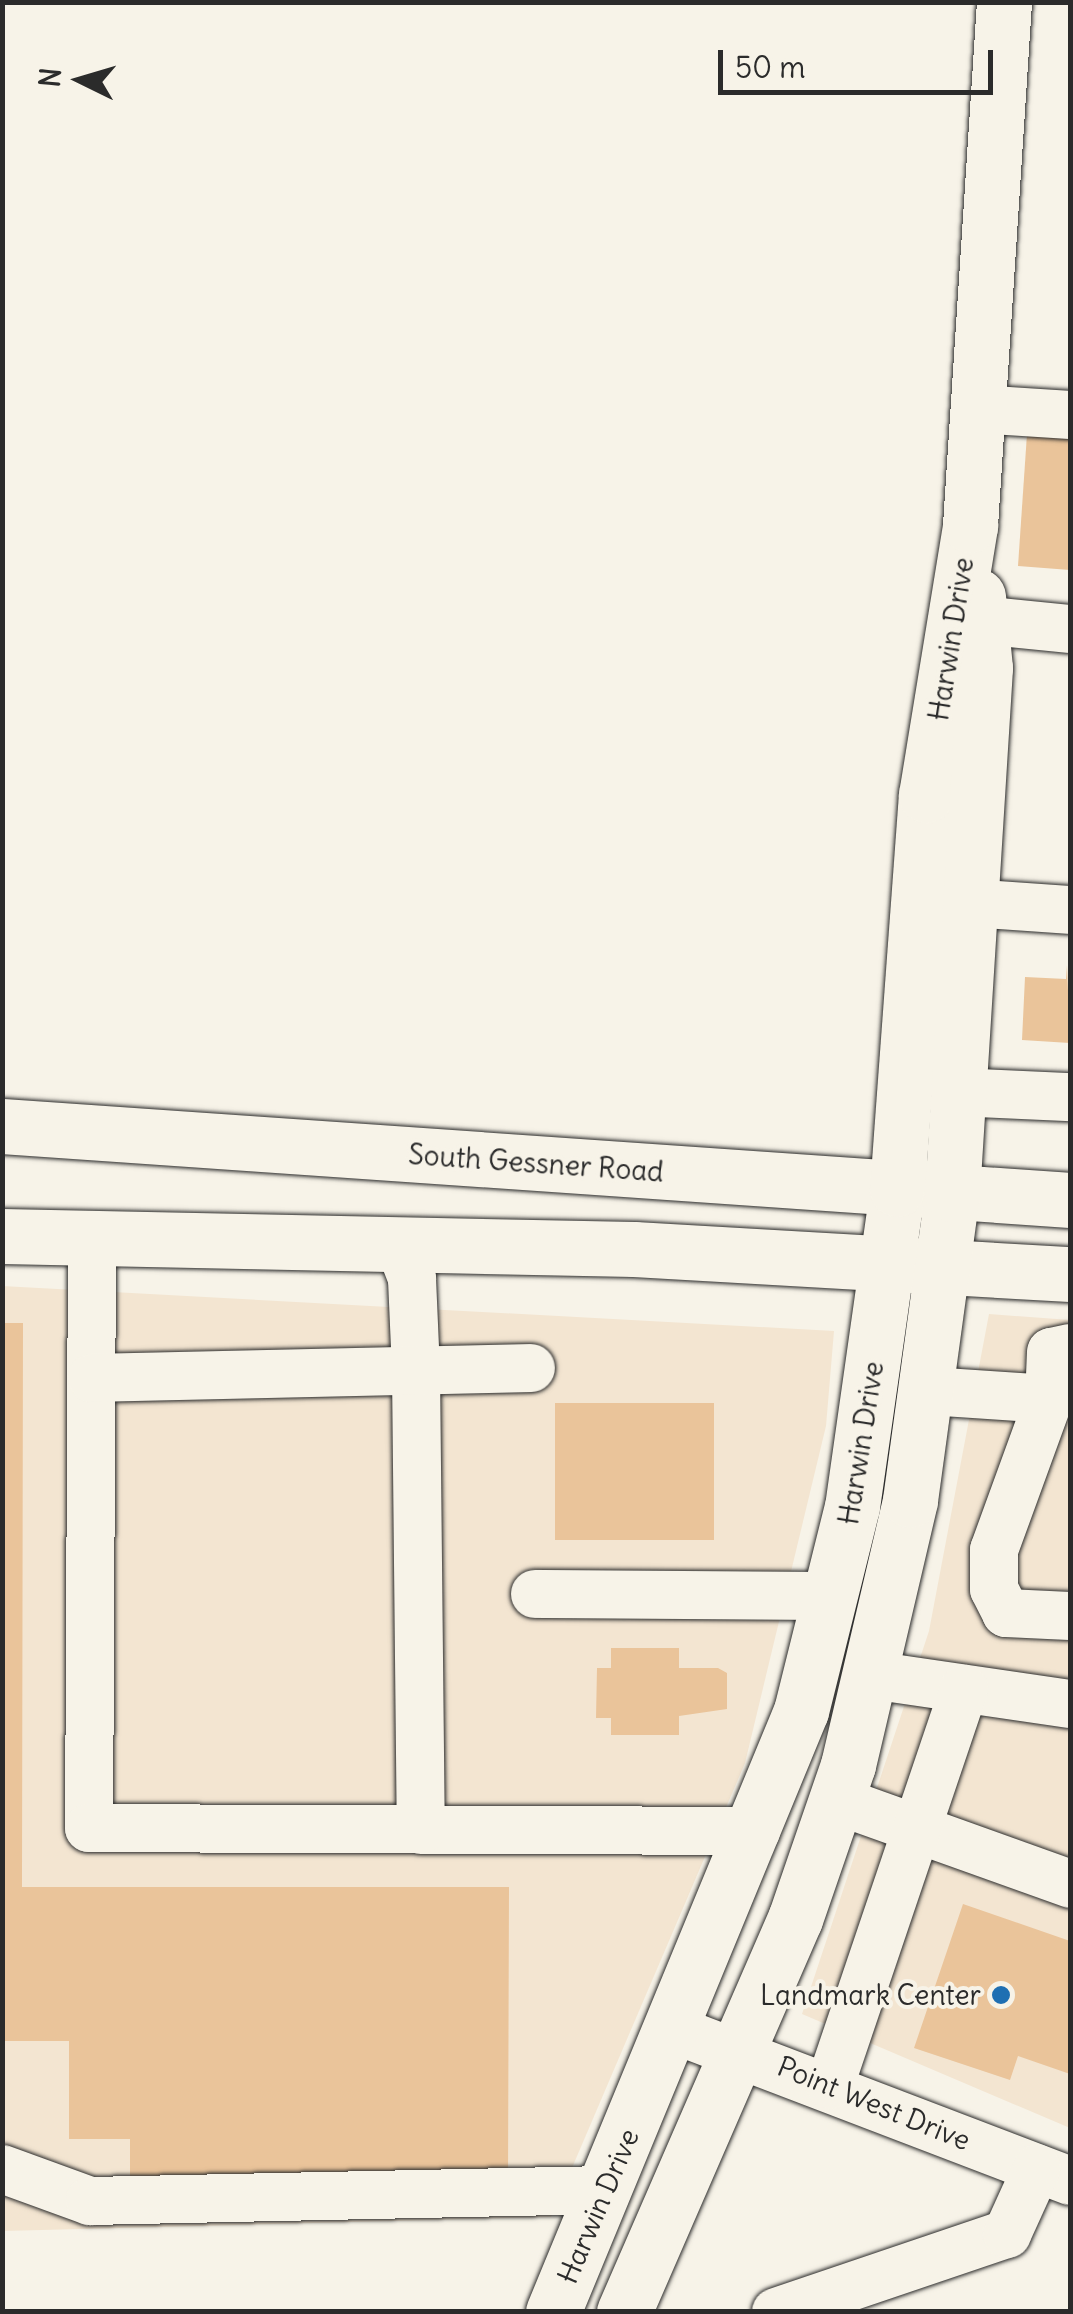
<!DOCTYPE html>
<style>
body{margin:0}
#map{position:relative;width:1073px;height:2314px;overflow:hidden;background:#f7f3e8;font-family:Delius,sans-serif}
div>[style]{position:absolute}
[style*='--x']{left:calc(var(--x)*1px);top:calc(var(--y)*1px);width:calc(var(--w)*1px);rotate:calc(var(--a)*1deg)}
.built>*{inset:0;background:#f3e5d1}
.building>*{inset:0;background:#eac49a;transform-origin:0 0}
.roads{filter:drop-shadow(0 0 2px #2b2b2b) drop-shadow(0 0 2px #2b2b2b)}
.minor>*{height:48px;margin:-24px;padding:0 24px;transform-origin:24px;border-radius:24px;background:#f7f3e8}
.major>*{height:55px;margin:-27.5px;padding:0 27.5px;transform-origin:27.5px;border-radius:27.5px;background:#f7f3e8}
.dots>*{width:28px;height:28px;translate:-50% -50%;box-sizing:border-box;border:5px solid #f7f3e8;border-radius:50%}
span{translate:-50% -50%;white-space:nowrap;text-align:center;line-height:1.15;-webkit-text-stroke:8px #f7f3e8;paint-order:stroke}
.street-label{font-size:28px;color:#2b2b2b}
.poi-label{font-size:28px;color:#2b2b2b}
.right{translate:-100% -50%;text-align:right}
.frame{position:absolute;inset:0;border:5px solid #2b2b2b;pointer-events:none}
.north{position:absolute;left:30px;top:30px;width:100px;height:100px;-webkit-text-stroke:8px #f7f3e8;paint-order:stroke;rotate:275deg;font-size:28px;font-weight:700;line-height:40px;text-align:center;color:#2b2b2b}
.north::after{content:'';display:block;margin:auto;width:35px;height:45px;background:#2b2b2b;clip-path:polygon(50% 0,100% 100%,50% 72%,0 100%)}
.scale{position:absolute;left:718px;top:50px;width:275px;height:45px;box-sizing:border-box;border:5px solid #2b2b2b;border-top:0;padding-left:12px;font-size:30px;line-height:35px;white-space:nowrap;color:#2b2b2b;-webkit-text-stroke:8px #f7f3e8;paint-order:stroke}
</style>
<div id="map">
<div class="built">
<div style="clip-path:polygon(2px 1286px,834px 1331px,826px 1426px,745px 1763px,551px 2217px,3px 2231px)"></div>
<div style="clip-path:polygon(989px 1314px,1070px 1320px,1070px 2128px,802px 2014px,929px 1631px)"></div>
</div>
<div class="building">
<div style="clip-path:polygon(1027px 434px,1070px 437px,1070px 570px,1018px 566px)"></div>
<div style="clip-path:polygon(1067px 965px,1070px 1043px,1022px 1040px,1025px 977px,1066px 979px)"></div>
<div style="clip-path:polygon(2px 1323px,23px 1323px,22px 1887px,509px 1887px,508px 2179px,130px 2178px,130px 2139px,69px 2139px,69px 2041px,2px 2041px)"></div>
<div style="left:555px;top:1403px;width:159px;height:137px"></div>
<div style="clip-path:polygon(611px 1648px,679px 1648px,679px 1668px,718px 1668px,727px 1673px,727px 1709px,679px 1716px,679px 1735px,611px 1735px,611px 1718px,596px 1718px,597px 1668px,611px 1668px)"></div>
<div style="clip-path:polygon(963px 1904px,1070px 1941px,1070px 2074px,1018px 2056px,1010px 2080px,914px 2048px)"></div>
</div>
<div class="roads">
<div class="minor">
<div style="--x:977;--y:409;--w:93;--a:3.7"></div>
<div style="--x:980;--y:620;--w:90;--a:5.7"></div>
<div style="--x:970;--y:903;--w:100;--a:4"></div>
<div style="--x:958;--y:1092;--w:112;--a:2.6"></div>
<div style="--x:92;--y:1244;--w:584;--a:90.29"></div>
<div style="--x:89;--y:1828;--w:667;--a:0.26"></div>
<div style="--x:400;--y:1247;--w:34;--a:69"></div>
<div style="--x:412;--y:1279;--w:92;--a:87.5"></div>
<div style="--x:416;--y:1371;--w:459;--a:89.4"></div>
<div style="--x:1070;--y:1348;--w:19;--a:168"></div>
<div style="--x:1051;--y:1352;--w:47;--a:92.4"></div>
<div style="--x:1049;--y:1399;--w:161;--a:110"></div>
<div style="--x:994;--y:1550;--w:39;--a:90"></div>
<div style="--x:994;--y:1589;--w:27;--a:63"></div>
<div style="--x:1006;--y:1613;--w:64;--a:2.7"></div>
<div style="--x:92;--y:1378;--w:439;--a:-1.3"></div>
<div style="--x:929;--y:1391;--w:120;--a:3.8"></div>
<div style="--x:535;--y:1594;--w:298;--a:0.4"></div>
<div style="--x:871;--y:1675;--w:201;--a:8.3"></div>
<div style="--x:836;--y:1800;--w:249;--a:19.7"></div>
<div style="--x:675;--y:2030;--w:423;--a:20.9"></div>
<div style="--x:830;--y:2085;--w:418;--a:-71.3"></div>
<div style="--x:2;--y:2169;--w:94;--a:20"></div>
<div style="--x:90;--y:2201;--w:515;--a:-1.22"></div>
<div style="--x:776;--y:2312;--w:244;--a:-18.7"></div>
<div style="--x:1007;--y:2234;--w:72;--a:-65.6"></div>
</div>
<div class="major">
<div style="--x:2;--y:1126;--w:1071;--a:3.96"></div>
<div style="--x:2;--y:1236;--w:632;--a:1.18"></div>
<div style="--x:634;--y:1249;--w:437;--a:3.3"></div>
<div style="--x:553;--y:2312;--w:650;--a:-67.58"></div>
<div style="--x:801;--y:1711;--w:210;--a:-76"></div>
<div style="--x:852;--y:1507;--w:321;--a:-81.9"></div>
<div style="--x:897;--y:1189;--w:395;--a:-85.8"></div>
<div style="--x:926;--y:795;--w:274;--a:-80.7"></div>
<div style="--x:970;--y:525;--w:524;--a:-86.28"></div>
<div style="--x:624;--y:2312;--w:429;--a:-66.5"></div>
<div style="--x:795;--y:1919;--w:163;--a:-71"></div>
<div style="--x:848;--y:1765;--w:272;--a:-76.8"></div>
<div style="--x:910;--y:1500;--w:309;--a:-82.2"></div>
<div style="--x:952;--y:1194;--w:527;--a:-86.41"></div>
<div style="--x:985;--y:668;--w:72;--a:-95.6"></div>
</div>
</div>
<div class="dots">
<div style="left:1001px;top:1995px;background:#1f6fb2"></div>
</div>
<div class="street-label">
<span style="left:951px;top:639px;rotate:-81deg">Harwin Drive</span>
<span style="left:536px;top:1163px;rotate:4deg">South Gessner Road</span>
<span style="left:861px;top:1443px;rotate:-81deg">Harwin Drive</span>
<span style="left:874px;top:2103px;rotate:22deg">Point West Drive</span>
<span style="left:598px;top:2206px;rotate:-67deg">Harwin Drive</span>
</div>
<div class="poi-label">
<span class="right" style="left:981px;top:1995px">Landmark Center</span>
</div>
<div class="frame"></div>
<div class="north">N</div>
<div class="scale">50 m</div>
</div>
